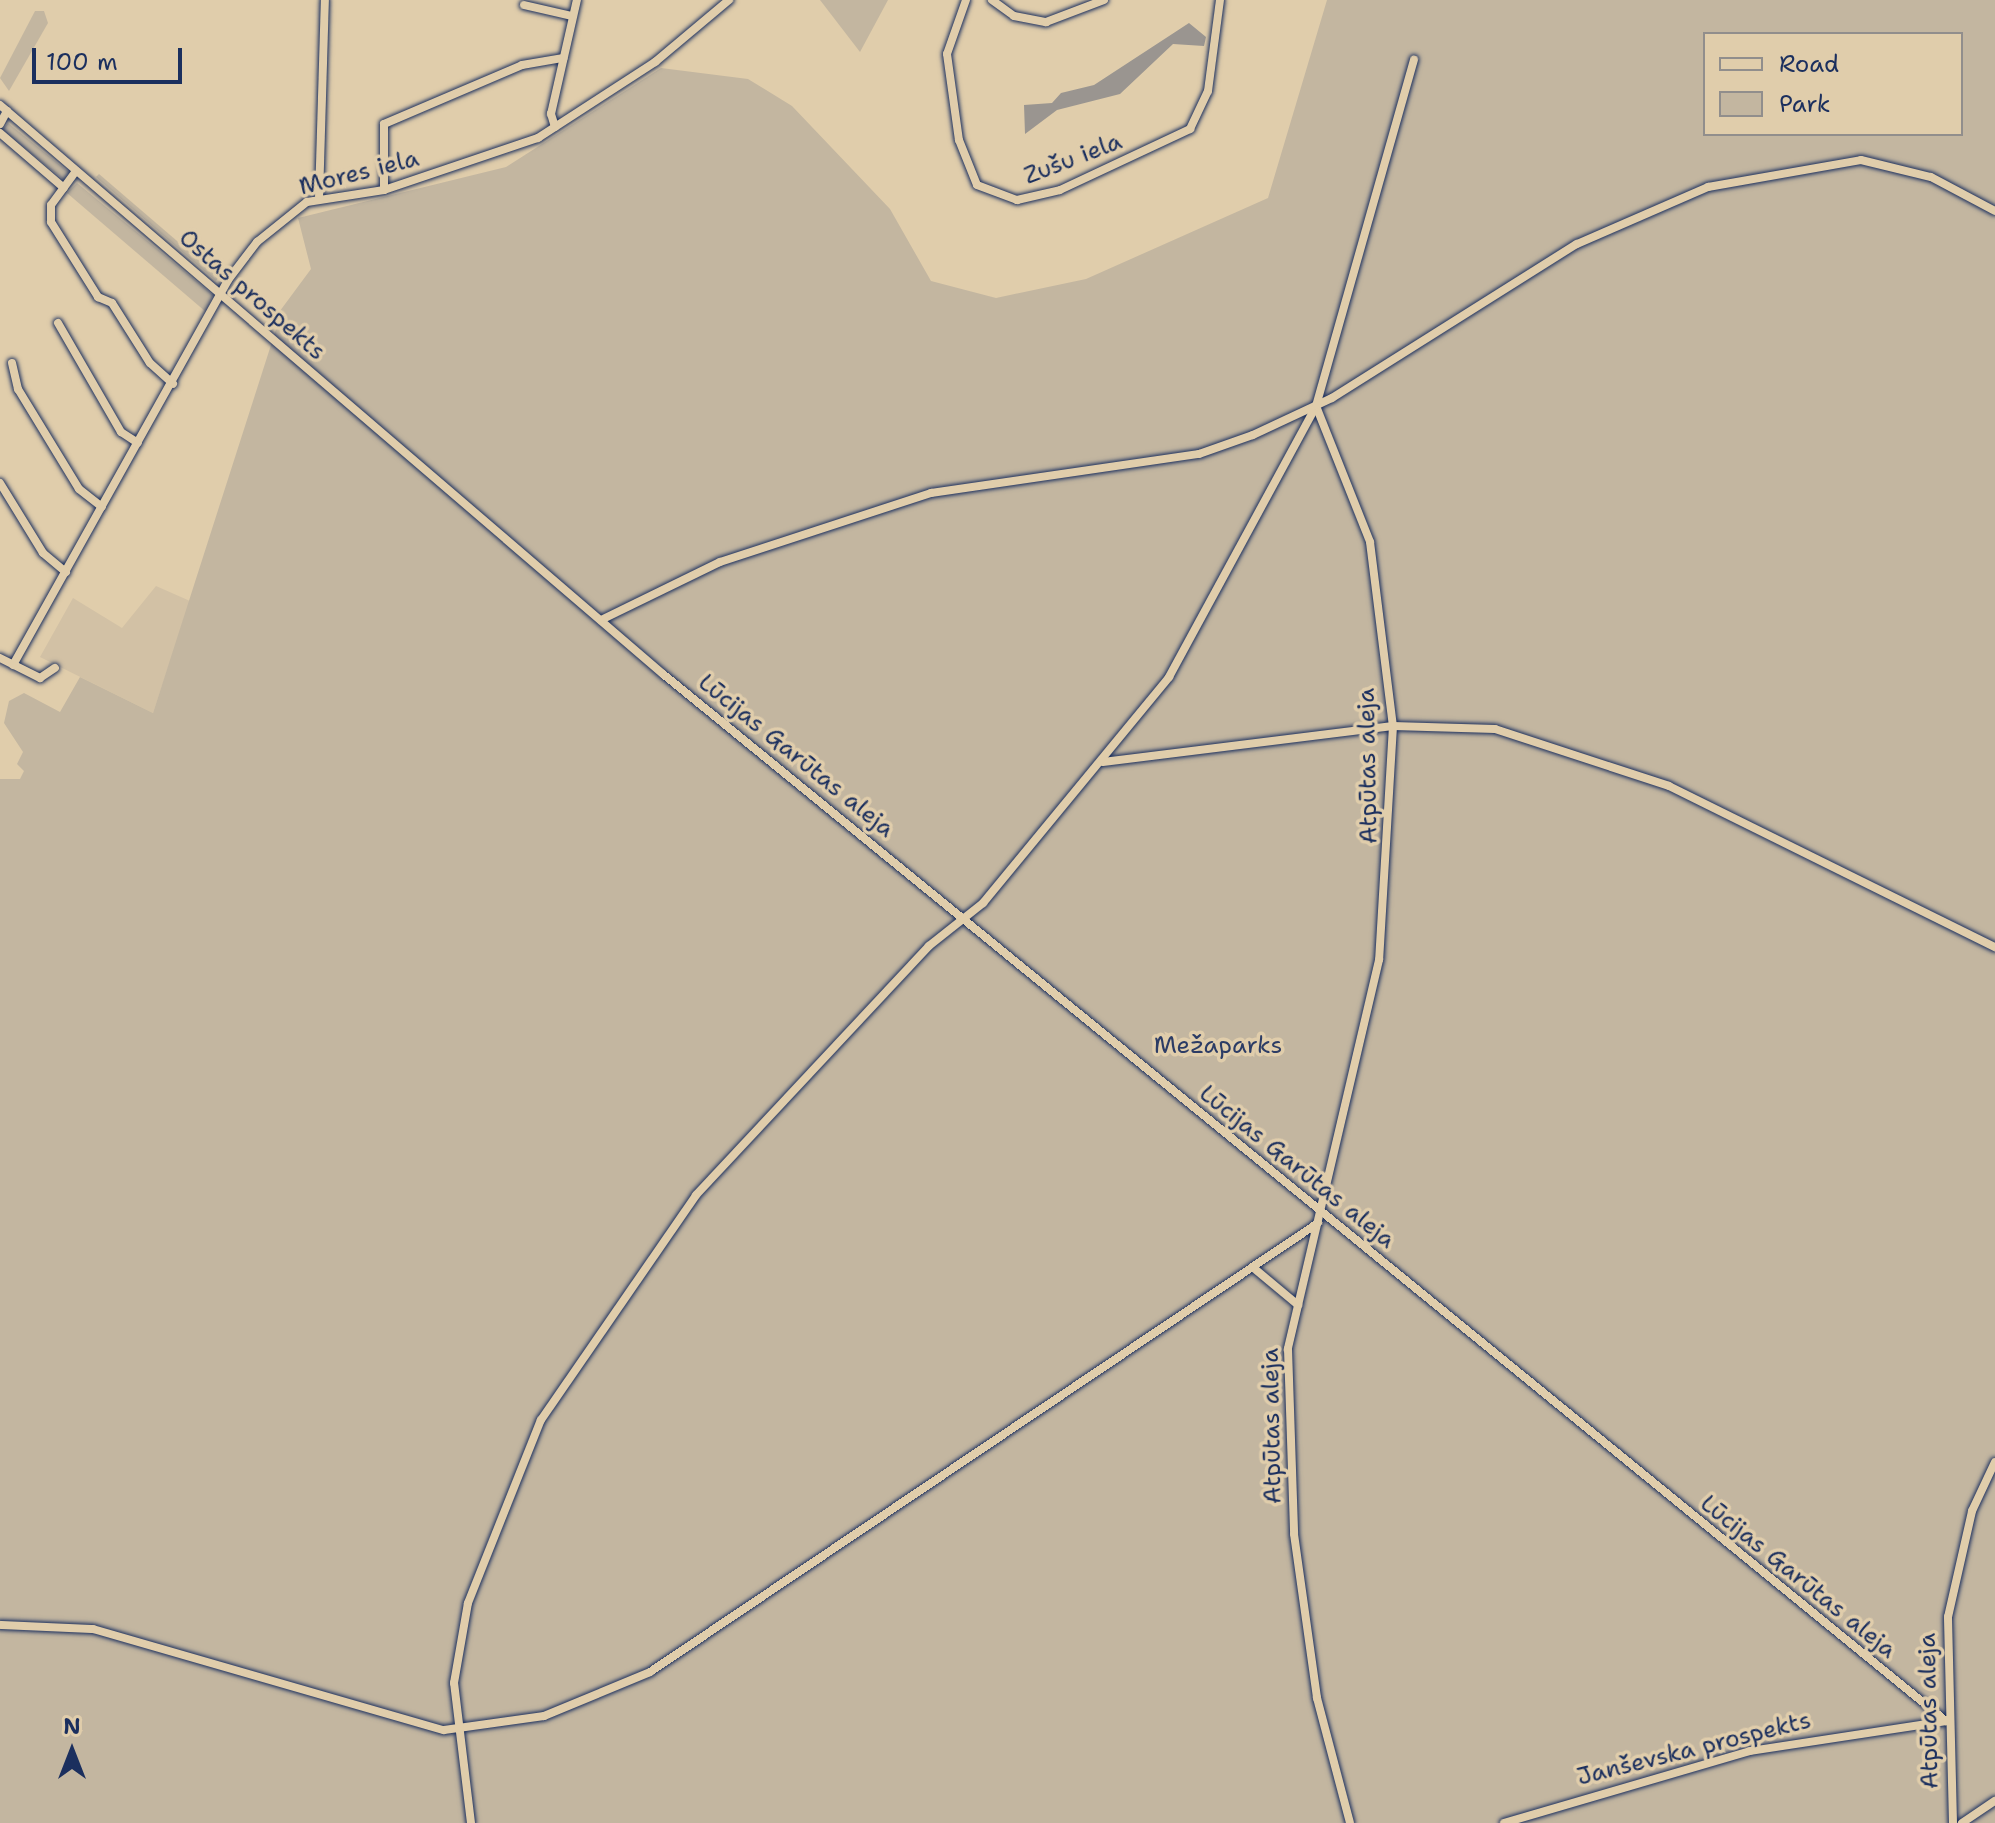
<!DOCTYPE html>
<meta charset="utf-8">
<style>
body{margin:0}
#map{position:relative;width:1995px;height:1823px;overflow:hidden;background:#e0cdab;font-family:"Shantell Sans",sans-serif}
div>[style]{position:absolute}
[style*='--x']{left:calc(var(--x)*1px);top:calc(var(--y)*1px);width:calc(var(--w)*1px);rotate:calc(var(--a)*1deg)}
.built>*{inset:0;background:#d2c1a5}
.green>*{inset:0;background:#c3b6a0;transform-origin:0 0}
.water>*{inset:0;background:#9a9590}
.roads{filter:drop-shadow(0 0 2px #1b2f5e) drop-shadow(0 0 2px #1b2f5e)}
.minor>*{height:8px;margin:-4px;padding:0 4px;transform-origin:4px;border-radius:4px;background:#e0cdab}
span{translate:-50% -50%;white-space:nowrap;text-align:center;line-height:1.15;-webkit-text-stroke:7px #e0cdab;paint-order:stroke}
.street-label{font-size:24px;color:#1b2f5e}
.park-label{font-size:24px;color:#2c3c65}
.legend{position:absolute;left:1703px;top:32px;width:260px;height:104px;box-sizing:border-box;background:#e0cdab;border:2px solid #918e8c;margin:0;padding:10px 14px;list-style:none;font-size:24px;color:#1b2f5e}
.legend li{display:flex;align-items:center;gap:16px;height:40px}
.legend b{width:40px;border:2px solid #918e8c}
.north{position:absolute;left:32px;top:1711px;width:80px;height:80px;-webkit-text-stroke:6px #e0cdab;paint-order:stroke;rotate:0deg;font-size:22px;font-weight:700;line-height:32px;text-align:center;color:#1b2f5e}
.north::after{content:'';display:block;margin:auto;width:28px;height:36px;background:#1b2f5e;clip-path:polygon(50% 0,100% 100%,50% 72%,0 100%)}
.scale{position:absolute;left:32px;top:48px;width:150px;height:36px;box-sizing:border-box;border:4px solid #1b2f5e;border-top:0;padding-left:10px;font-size:24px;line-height:28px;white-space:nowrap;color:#1b2f5e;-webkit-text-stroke:6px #e0cdab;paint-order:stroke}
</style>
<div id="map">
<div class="built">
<div style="clip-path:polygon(156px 586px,190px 601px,153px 713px,40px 657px,73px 598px,122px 628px)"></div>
</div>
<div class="green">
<div style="clip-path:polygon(820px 0,888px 0,860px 52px)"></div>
<div style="clip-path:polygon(evenodd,1327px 0,1995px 0,1995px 1823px,0 1823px,0 779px,20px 779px,24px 771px,17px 764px,23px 752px,4px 723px,9px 701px,24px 693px,60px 712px,80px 677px,153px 713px,278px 323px,274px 319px,311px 269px,298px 218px,506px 167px,661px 68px,748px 79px,792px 106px,890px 209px,931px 281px,996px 298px,1086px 279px,1268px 198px,1327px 0,1705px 34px,1961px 34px,1961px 134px,1705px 134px,1705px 34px)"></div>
<div style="clip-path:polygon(35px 11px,44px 11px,48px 23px,9px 91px,0 78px)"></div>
<div style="left:8px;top:123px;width:80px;height:9px;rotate:39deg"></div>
<div style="clip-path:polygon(99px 174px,219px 277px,216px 281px,96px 177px)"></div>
<div style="clip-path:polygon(77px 183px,213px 295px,206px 312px,67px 193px)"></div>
</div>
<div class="water">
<div style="clip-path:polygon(1189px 23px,1206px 37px,1204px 46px,1173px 44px,1120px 94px,1057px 110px,1025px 134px,1024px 105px,1052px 103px,1061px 93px,1094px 85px)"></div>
</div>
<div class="roads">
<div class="minor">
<div style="--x:966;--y:0;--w:57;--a:109.4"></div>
<div style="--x:947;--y:54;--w:87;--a:82.1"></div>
<div style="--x:959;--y:140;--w:48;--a:68.2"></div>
<div style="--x:977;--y:185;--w:43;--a:20.6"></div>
<div style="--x:1017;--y:200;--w:44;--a:-13.1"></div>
<div style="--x:1060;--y:190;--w:144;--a:-25.1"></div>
<div style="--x:1190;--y:129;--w:42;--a:-64.7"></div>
<div style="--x:1208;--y:91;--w:92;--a:-82.5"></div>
<div style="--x:992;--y:0;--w:27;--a:36"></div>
<div style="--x:1014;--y:16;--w:33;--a:11"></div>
<div style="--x:1046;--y:22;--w:62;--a:-20.8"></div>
<div style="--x:524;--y:5;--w:49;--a:12.9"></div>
<div style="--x:0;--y:105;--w:874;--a:40.64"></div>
<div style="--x:663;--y:674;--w:1656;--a:39.22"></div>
<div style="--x:0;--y:124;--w:15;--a:-62"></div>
<div style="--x:555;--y:127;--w:14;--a:-107"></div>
<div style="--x:551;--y:114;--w:117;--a:-77.2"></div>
<div style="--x:0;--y:133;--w:84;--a:40.7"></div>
<div style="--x:76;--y:171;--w:42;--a:126.3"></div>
<div style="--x:51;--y:205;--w:17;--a:90"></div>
<div style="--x:51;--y:222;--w:89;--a:57.9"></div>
<div style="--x:98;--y:297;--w:15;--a:23"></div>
<div style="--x:112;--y:303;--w:71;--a:57.7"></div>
<div style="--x:150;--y:363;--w:31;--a:42"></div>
<div style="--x:384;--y:190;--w:66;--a:-90"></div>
<div style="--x:384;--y:124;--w:150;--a:-23.1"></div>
<div style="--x:522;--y:65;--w:42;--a:-9.7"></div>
<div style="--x:319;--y:198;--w:198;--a:-88.3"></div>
<div style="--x:58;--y:323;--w:126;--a:60"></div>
<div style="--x:121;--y:432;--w:20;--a:33"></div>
<div style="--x:12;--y:363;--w:27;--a:77"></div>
<div style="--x:18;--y:389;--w:117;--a:58.6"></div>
<div style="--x:79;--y:489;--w:29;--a:38"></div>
<div style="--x:1316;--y:406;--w:146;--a:68.3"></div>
<div style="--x:1370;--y:542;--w:185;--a:82.9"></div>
<div style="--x:1393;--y:726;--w:234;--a:93.4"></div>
<div style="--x:1379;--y:960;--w:400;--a:103.2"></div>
<div style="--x:1288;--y:1349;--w:185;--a:88.1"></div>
<div style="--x:1294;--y:1534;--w:166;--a:82"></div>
<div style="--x:1317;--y:1698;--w:129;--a:75.2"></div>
<div style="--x:0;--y:483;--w:82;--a:58.4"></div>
<div style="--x:43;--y:553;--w:30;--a:40"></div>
<div style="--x:601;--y:620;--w:132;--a:-26"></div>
<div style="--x:720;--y:562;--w:222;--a:-18.1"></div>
<div style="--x:931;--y:493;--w:271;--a:-8.3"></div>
<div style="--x:1199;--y:454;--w:57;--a:-19.4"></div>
<div style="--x:1253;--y:435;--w:87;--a:-25.1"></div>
<div style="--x:1332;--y:398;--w:289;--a:-32.2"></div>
<div style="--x:1577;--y:244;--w:143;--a:-23.5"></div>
<div style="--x:1708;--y:187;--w:155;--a:-10"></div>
<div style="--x:1861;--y:160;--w:72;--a:13.7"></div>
<div style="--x:1931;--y:177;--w:72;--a:28"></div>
<div style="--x:0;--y:658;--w:45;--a:26.6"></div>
<div style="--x:40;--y:678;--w:18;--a:-34"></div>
<div style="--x:13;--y:665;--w:441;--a:-60.8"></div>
<div style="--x:228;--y:280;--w:48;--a:-52.7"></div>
<div style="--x:257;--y:242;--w:64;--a:-38.7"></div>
<div style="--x:307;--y:202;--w:78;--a:-8.9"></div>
<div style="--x:384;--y:190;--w:163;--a:-18.7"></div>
<div style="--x:538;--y:138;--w:140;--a:-33"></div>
<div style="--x:655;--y:62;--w:97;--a:-40"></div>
<div style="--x:1103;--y:762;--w:292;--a:-7.1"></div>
<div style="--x:1393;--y:726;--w:102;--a:1.7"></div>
<div style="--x:1495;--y:729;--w:183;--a:18.1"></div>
<div style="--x:1669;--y:786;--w:364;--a:26.3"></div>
<div style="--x:1256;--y:1270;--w:55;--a:39.8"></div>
<div style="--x:0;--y:1625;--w:93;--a:2.5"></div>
<div style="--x:93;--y:1629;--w:365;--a:16.1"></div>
<div style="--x:444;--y:1730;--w:101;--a:-8"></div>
<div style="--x:544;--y:1716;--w:115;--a:-22.5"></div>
<div style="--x:650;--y:1672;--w:805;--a:-33.91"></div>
<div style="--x:471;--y:1823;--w:141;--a:-96.9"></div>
<div style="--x:454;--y:1683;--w:81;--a:-80.1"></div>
<div style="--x:468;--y:1603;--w:197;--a:-68.3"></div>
<div style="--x:541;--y:1420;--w:273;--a:-55.4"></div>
<div style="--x:696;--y:1195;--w:341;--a:-46.9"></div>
<div style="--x:929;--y:946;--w:69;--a:-38.5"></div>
<div style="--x:983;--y:903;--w:293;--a:-50.5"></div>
<div style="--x:1169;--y:677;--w:308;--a:-61.5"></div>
<div style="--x:1316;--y:406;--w:360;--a:-74.2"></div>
<div style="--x:1504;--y:1823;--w:256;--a:-16.3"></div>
<div style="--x:1750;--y:1751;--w:198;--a:-8.7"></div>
<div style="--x:1953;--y:1823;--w:206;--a:-91.4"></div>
<div style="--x:1948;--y:1617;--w:109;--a:-77.2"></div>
<div style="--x:1972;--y:1511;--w:54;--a:-64.9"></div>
<div style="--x:1962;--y:1823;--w:40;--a:-34"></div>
</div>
</div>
<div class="street-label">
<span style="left:1073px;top:159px;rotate:-21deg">Zušu iela</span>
<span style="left:359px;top:173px;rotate:-14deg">Mores iela</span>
<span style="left:252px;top:295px;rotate:41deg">Ostas prospekts</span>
<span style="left:796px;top:756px;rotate:39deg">Lūcijas Garūtas aleja</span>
<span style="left:1368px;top:766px;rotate:-91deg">Atpūtas aleja</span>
<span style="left:1297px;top:1167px;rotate:39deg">Lūcijas Garūtas aleja</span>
<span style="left:1272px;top:1426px;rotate:-91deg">Atpūtas aleja</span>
<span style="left:1798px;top:1577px;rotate:39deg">Lūcijas Garūtas aleja</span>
<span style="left:1929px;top:1711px;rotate:-91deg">Atpūtas aleja</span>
<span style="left:1694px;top:1749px;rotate:-14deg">Janševska prospekts</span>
</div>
<div class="park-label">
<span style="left:1218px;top:1046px">Mežaparks</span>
</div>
<ul class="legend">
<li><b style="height:10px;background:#e0cdab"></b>Road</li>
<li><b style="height:22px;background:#c3b6a0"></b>Park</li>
</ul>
<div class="north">N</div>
<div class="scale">100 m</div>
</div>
